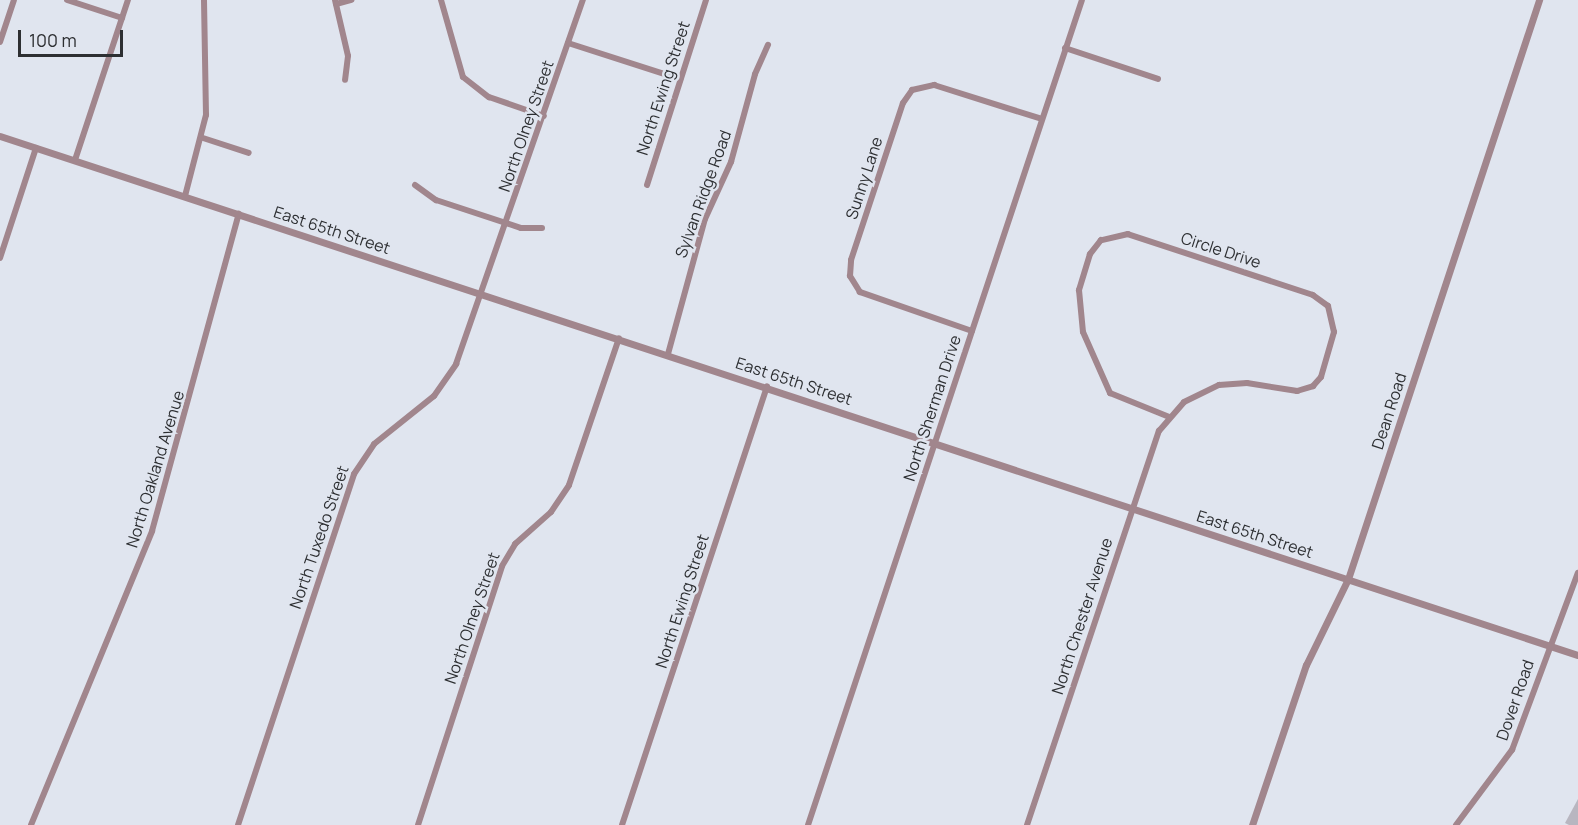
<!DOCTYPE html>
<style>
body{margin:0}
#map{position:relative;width:1578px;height:825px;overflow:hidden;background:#e0e5ef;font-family:Manrope,sans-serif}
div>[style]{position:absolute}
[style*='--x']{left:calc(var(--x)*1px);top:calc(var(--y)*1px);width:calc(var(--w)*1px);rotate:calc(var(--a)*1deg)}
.building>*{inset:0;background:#b8b6c0}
.minor>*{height:6px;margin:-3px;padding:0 3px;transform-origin:3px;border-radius:3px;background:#a1868d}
.tertiary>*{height:7px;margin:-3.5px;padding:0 3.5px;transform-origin:3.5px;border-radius:3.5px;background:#a1868d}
span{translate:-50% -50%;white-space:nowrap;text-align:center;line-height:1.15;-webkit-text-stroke:5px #e0e5ef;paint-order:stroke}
.street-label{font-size:16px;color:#2d2f32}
.scale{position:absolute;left:18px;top:30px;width:105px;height:27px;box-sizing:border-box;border:3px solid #2d2f32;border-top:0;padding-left:8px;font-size:18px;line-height:21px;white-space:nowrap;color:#2d2f32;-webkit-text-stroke:4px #e0e5ef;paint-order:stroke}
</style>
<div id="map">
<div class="building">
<div style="clip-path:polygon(1578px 799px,1578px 825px,1569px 825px,1565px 823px)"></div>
</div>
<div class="minor">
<div style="--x:67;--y:0;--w:58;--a:18.1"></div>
<div style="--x:335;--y:0;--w:57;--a:76.9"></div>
<div style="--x:348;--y:56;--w:24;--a:97"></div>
<div style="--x:441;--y:0;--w:80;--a:74.1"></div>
<div style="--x:463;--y:77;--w:33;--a:38"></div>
<div style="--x:489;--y:97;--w:58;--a:19.1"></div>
<div style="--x:336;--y:4;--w:16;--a:-15"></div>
<div style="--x:0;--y:42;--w:44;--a:-71.6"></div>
<div style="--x:568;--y:43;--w:118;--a:17.8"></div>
<div style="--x:1065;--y:48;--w:98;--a:18.4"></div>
<div style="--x:203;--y:138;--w:48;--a:18.1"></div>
<div style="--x:75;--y:160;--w:169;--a:-71.7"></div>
<div style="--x:415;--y:185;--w:26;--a:36"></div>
<div style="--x:436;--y:200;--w:89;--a:18.2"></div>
<div style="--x:521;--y:228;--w:21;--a:0"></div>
<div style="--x:647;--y:185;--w:194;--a:-72.3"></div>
<div style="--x:185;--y:196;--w:84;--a:-75.5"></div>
<div style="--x:206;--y:115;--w:115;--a:-91"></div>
<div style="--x:0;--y:258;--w:116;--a:-71.9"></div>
<div style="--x:972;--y:331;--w:119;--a:-160.8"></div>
<div style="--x:860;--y:292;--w:19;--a:-122"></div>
<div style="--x:850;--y:276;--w:16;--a:-86"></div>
<div style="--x:851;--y:260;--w:165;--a:-71.7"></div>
<div style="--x:903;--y:103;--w:16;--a:-55"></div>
<div style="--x:912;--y:90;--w:23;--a:-13"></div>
<div style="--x:934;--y:85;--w:113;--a:17.5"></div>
<div style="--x:668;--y:354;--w:140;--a:-74.7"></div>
<div style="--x:705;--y:219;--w:63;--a:-65.5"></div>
<div style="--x:731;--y:162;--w:91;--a:-74.7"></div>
<div style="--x:755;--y:74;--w:32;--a:-66"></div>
<div style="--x:31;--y:825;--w:318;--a:-67.6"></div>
<div style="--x:152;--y:531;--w:329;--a:-74.7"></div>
<div style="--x:238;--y:825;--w:370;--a:-71.7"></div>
<div style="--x:354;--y:474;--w:36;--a:-56"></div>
<div style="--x:374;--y:444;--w:77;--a:-38.7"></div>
<div style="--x:434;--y:396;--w:39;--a:-55"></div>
<div style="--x:456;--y:364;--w:386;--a:-70.8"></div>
<div style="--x:418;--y:825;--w:272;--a:-72"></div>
<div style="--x:502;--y:566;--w:26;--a:-59"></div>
<div style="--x:515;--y:544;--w:48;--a:-41.6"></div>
<div style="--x:551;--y:512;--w:32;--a:-56"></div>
<div style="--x:569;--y:485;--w:155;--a:-71.2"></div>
<div style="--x:622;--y:825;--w:462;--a:-71.7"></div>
<div style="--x:808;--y:825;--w:869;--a:-71.63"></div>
<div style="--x:1027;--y:825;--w:416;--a:-71.5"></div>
<div style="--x:1159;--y:431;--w:38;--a:-49"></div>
<div style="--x:1184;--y:402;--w:39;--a:-26"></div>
<div style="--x:1219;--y:385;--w:28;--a:-4"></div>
<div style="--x:1247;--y:383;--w:51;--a:9.1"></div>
<div style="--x:1297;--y:391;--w:17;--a:-17"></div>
<div style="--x:1313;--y:386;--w:12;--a:-48"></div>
<div style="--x:1321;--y:377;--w:47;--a:-73.9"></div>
<div style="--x:1334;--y:332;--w:27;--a:-103"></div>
<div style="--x:1328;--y:306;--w:19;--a:-144"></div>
<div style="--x:1313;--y:295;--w:195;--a:-161.8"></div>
<div style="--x:1128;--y:234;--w:28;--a:167"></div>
<div style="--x:1101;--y:240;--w:18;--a:128"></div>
<div style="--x:1090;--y:254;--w:38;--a:107"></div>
<div style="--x:1079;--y:290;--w:42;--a:84.6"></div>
<div style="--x:1083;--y:332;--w:67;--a:66.1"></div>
<div style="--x:1110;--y:393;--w:64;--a:22.1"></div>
<div style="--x:1456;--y:825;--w:94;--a:-53.3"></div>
<div style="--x:1512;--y:750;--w:189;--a:-69.6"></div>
</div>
<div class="tertiary">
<div style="--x:0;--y:136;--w:1661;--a:18.21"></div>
<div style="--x:1252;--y:825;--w:169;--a:-71.4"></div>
<div style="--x:1306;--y:665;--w:96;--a:-64"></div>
<div style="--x:1348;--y:579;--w:610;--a:-71.74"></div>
</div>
<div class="street-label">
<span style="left:663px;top:88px;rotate:-72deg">North Ewing Street</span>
<span style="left:526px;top:126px;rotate:-71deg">North Olney Street</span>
<span style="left:864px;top:178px;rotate:-72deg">Sunny Lane</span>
<span style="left:703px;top:194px;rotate:-70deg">Sylvan Ridge Road</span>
<span style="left:332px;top:230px;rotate:18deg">East 65th Street</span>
<span style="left:1221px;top:250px;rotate:18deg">Circle Drive</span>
<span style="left:794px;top:381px;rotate:18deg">East 65th Street</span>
<span style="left:932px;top:408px;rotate:-72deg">North Sherman Drive</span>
<span style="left:1389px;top:411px;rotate:-72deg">Dean Road</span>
<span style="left:155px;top:469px;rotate:-73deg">North Oakland Avenue</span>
<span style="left:1255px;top:534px;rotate:18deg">East 65th Street</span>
<span style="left:319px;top:537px;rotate:-71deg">North Tuxedo Street</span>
<span style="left:682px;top:601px;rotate:-72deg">North Ewing Street</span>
<span style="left:1082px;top:616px;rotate:-72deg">North Chester Avenue</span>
<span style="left:472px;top:618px;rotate:-71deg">North Olney Street</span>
<span style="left:1515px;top:700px;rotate:-71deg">Dover Road</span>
</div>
<div class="scale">100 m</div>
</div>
